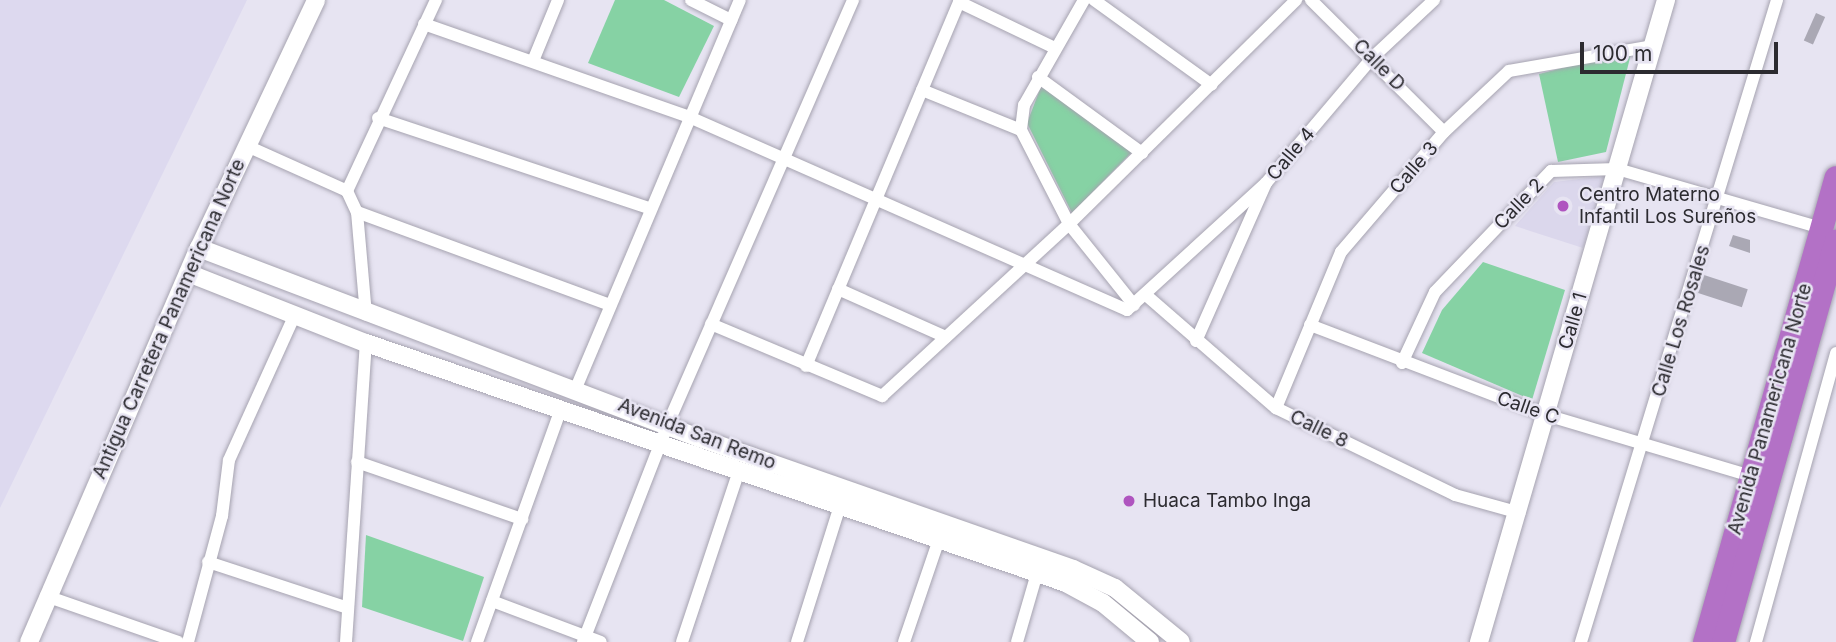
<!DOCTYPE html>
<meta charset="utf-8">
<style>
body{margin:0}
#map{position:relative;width:1836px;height:642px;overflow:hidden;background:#e7e4f2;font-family:Inter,sans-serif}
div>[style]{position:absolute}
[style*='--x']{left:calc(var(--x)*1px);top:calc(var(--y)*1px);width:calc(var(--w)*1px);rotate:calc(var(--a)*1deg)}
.built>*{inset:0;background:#dbd7ec}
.industrial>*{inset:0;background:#ddd9ef}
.green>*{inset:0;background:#86d2a4}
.building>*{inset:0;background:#aaa8b4;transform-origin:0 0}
.roads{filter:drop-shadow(0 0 2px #a6a3b0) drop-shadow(0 0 2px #a6a3b0)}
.street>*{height:12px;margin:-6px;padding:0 6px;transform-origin:6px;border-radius:6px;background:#fff}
.secondary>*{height:18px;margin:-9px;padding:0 9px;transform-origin:9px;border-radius:9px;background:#fff}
.highway>*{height:23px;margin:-11.5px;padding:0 11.5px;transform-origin:11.5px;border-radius:11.5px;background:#b371c6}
.dots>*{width:19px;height:19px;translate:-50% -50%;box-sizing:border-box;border:4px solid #e7e4f2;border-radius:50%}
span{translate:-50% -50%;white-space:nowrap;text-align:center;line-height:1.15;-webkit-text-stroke:5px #e7e4f2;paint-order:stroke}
.street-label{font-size:19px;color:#2c2b30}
.poi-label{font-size:19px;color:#2c2b30}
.left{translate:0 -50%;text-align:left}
.scale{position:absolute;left:1580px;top:42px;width:198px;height:32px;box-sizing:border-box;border:4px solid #2c2b30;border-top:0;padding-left:9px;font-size:21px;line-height:24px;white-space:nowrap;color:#2c2b30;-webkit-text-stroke:5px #e7e4f2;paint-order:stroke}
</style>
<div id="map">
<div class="built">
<div style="clip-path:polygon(1605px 176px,1583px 248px,1515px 226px,1554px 182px)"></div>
</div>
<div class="industrial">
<div style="clip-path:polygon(0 0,247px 0,0 508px)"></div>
</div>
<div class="green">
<div style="clip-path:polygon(615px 0,664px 0,714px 26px,679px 97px,588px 63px)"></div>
<div style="clip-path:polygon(1632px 50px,1606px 152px,1558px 162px,1539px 74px)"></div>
<div style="clip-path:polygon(1042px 84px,1133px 151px,1072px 213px,1027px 123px)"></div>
<div style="clip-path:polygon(1483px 262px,1565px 290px,1532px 400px,1422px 353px,1442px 310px)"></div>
<div style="clip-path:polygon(366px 535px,484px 577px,463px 641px,362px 607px)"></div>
</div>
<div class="building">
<div style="left:1816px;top:13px;width:10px;height:30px;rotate:24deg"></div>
<div style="clip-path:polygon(1733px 235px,1750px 240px,1750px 253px,1729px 246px)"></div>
<div style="left:1704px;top:275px;width:46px;height:19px;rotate:18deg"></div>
</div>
<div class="roads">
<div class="street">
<div style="--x:691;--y:0;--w:45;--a:26.6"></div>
<div style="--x:1084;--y:0;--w:121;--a:119.7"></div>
<div style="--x:1024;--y:105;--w:25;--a:97"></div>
<div style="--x:1021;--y:130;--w:106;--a:62.9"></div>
<div style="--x:1069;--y:224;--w:104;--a:51.3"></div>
<div style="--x:1094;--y:0;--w:145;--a:35.8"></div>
<div style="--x:1311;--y:0;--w:187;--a:44.8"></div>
<div style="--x:959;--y:2;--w:106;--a:25.6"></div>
<div style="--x:424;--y:24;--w:279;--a:19.3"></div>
<div style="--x:687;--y:116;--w:481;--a:23.8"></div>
<div style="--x:1127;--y:310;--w:188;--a:-42.4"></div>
<div style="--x:533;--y:61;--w:66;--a:-67.7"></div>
<div style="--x:1038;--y:77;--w:129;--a:36.2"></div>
<div style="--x:922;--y:90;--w:107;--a:22"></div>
<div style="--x:378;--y:118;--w:286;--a:18.4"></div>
<div style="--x:247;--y:146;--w:110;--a:24.2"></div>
<div style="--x:347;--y:191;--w:23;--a:65"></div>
<div style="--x:357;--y:212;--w:103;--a:85"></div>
<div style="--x:347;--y:191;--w:211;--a:-65"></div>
<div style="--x:357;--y:212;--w:270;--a:20.2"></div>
<div style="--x:838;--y:289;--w:118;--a:24"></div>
<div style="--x:1147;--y:296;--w:171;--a:41"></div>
<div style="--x:1276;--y:408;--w:199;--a:25.9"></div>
<div style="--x:1455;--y:495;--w:67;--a:15.5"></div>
<div style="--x:711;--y:324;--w:186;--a:22.8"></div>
<div style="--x:882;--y:396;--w:254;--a:-42.6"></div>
<div style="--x:1069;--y:224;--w:319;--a:-44.6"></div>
<div style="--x:1310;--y:325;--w:253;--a:20.9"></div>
<div style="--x:1546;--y:415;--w:214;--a:16.6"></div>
<div style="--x:1196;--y:341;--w:173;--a:-66.1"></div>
<div style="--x:1266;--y:183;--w:164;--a:-49.7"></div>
<div style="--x:1372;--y:58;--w:85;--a:-43.1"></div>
<div style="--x:1402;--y:363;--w:78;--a:-65.1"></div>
<div style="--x:1435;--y:292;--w:168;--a:-46.2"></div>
<div style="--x:1551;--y:171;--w:66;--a:-1.7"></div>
<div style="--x:1617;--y:169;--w:213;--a:16.1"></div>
<div style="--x:806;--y:366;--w:397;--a:-67.2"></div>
<div style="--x:576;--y:388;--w:421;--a:-67.1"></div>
<div style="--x:1276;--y:408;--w:169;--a:-67.4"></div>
<div style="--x:1341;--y:252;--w:158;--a:-49.4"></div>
<div style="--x:1444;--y:132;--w:89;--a:-43.2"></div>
<div style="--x:1509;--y:71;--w:145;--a:-9.9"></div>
<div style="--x:357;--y:462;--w:175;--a:19.1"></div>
<div style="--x:208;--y:562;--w:147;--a:18.2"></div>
<div style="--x:46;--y:596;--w:140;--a:19.2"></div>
<div style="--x:492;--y:601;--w:116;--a:20.6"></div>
<div style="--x:188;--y:642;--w:131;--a:-74.9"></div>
<div style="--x:222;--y:516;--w:56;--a:-82.9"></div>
<div style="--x:229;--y:460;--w:157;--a:-65.6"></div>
<div style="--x:346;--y:642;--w:300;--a:-86.2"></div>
<div style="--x:477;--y:642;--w:248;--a:-70.2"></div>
<div style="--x:583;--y:642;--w:232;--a:-68.7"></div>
<div style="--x:667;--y:426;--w:465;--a:-66.4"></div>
<div style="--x:682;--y:642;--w:180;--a:-71.6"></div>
<div style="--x:797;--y:642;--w:143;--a:-72.5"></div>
<div style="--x:904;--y:642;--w:109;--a:-71.2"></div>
<div style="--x:1017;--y:642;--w:72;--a:-73.8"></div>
<div style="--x:1581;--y:642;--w:671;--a:-73.02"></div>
<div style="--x:1756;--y:642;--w:300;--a:-74.5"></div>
</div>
<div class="secondary">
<div style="--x:199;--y:248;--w:535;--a:20.81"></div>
<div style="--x:699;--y:438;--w:396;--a:19.3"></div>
<div style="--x:1073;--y:569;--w:46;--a:24.3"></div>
<div style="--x:1115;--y:588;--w:85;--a:39.3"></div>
<div style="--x:188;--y:273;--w:191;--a:21.5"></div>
<div style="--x:366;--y:343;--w:740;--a:18.92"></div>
<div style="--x:1066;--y:583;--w:42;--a:28.4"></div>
<div style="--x:1103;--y:603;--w:61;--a:39.7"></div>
<div style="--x:29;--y:642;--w:429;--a:-66.7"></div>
<div style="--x:199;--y:248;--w:274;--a:-64.7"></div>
<div style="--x:1479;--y:642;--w:669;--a:-73.76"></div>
</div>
<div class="highway">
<div style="--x:1704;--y:642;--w:483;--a:-74.2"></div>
<div style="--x:1723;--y:642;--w:417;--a:-74.3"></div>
</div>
</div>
<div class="dots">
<div style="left:1563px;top:206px;background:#af54bf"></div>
<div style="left:1129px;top:501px;background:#af54bf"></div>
</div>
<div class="street-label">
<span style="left:1379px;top:65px;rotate:45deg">Calle D</span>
<span style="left:1291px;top:154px;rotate:-50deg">Calle 4</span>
<span style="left:1414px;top:168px;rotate:-49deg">Calle 3</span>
<span style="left:1519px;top:204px;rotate:-46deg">Calle 2</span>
<span style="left:169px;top:319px;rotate:-66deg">Antigua Carretera Panamericana Norte</span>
<span style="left:1573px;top:321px;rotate:-74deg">Calle 1</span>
<span style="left:1681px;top:321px;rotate:-73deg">Calle Los Rosales</span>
<span style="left:1528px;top:408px;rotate:19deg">Calle C</span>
<span style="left:1770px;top:409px;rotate:-74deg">Avenida Panamericana Norte</span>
<span style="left:1319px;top:429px;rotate:26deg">Calle 8</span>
<span style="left:697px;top:434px;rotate:21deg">Avenida San Remo</span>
</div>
<div class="poi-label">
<span class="left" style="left:1579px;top:206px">Centro Materno<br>Infantil Los Sureños</span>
<span class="left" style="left:1143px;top:501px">Huaca Tambo Inga</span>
</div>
<div class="scale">100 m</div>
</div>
